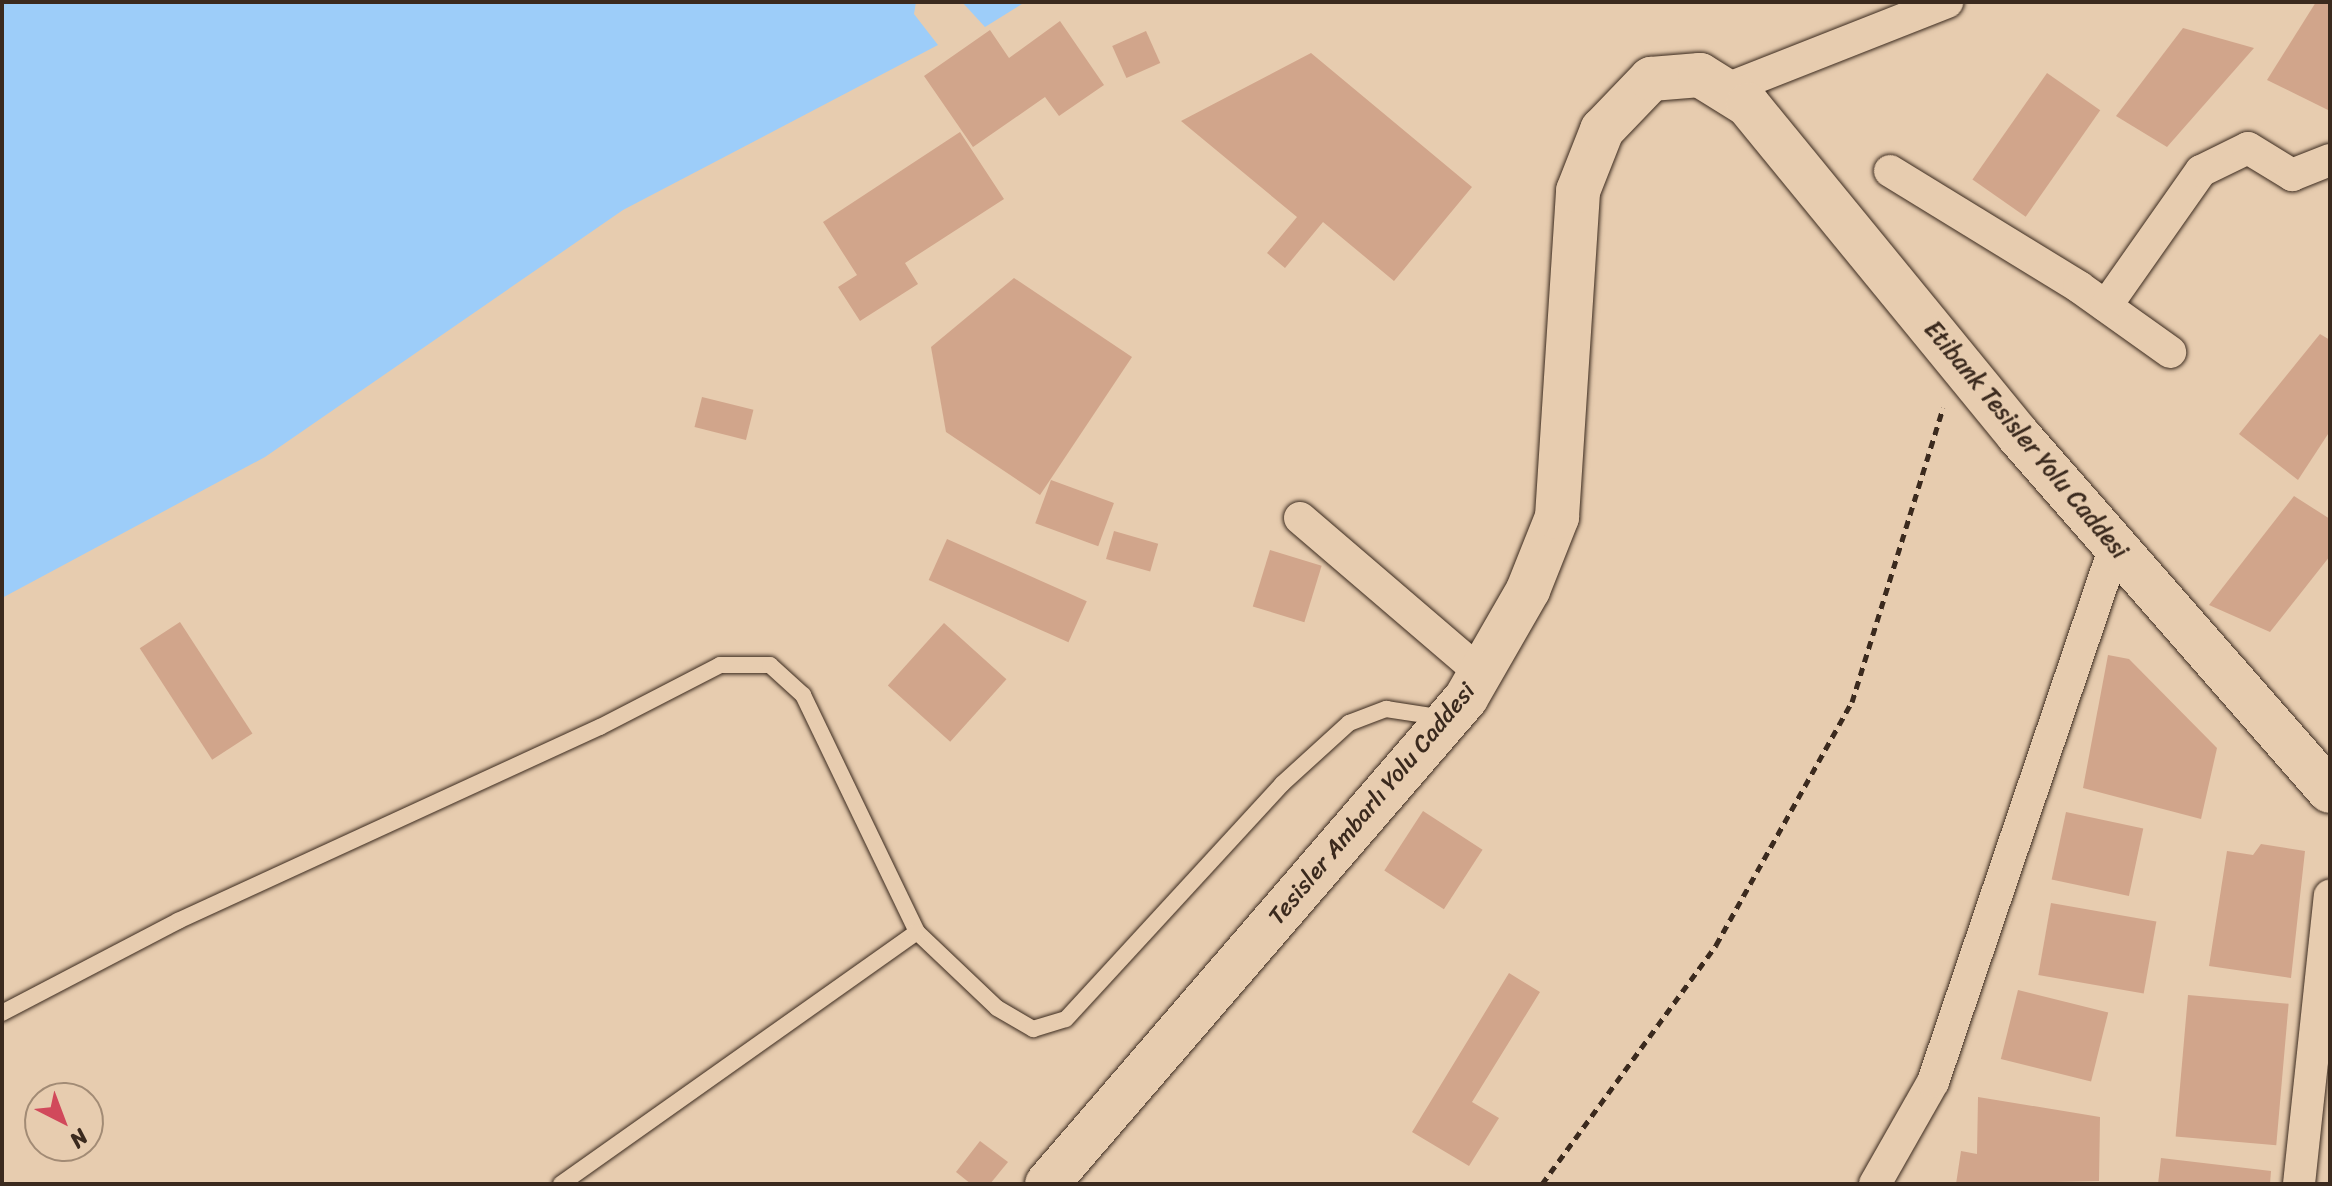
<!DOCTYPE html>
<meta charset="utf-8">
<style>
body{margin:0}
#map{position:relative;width:2332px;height:1186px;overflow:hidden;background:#e7ccaf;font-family:Sriracha,sans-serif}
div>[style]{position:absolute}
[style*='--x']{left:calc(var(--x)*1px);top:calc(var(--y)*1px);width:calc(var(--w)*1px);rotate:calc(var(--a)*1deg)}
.water>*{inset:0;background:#9dcdf9}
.building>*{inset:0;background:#d1a58b;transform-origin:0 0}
.path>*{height:5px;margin-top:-2.5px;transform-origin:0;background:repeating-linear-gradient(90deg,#3b2a1e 0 8px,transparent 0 14px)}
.roads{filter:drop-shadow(0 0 2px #3b2a1e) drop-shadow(0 0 2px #3b2a1e)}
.lane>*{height:16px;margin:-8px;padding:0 8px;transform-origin:8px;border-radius:8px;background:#e7ccaf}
.street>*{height:32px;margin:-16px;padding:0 16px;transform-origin:16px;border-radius:16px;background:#e7ccaf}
.secondary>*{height:44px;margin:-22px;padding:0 22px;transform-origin:22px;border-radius:22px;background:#e7ccaf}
span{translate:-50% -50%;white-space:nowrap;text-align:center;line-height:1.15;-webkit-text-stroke:7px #e7ccaf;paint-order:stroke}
.street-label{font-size:24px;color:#3b2a1e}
.frame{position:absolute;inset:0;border:4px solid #3b2a1e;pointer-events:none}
.north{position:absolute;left:24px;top:1082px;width:80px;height:80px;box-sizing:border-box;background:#e7ccaf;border:2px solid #a28b75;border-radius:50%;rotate:138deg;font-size:22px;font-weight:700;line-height:32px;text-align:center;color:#3b2a1e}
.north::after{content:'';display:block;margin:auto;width:28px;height:36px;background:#d1495b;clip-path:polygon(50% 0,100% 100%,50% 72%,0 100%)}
</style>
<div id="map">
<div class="water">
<div style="clip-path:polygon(2px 2px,916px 2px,914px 14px,938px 45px,623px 210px,265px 457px,2px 598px)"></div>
<div style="clip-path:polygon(962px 2px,1025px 2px,985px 27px)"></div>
</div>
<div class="building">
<div style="clip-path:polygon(2316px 2px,2330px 2px,2330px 111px,2267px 80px)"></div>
<div style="clip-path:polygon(1060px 21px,1104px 85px,1059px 116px,1045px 97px,973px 147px,924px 76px,990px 30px,1009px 58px)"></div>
<div style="clip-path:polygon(2183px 28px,2254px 48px,2167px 147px,2116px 116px)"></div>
<div style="left:1146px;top:31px;width:35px;height:37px;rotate:66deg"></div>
<div style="clip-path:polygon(1311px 53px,1472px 187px,1394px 281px,1323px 222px,1285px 268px,1267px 253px,1297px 217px,1181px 121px)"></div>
<div style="left:2047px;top:73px;width:65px;height:130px;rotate:35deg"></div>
<div style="clip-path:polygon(960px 132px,1004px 199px,905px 263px,918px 284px,860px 321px,838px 287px,857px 275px,823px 222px)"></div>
<div style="clip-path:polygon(1014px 278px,1132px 357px,1040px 495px,946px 432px,931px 347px)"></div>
<div style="clip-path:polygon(2320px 334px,2330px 340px,2330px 431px,2298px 480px,2239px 434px)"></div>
<div style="left:702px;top:397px;width:53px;height:31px;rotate:14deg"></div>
<div style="left:1051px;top:480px;width:67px;height:46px;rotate:20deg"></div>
<div style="clip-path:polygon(2294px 496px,2330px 519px,2330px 556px,2270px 632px,2209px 605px)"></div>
<div style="left:1114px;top:531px;width:46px;height:29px;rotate:16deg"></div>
<div style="left:947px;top:539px;width:153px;height:45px;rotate:24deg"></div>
<div style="left:1270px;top:550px;width:54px;height:59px;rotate:17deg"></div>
<div style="left:180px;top:622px;width:133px;height:48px;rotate:57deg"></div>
<div style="left:944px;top:623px;width:84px;height:84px;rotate:42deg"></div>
<div style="clip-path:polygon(2108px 655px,2129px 659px,2217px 748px,2201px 819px,2083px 788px)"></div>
<div style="left:1423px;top:811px;width:71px;height:71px;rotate:33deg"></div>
<div style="left:2066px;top:812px;width:79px;height:69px;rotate:12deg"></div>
<div style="clip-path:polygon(2261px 844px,2305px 851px,2291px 978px,2209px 966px,2227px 851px,2253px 855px)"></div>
<div style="left:2051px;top:903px;width:107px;height:73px;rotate:10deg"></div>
<div style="clip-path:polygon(1509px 973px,1540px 992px,1472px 1102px,1499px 1118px,1469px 1166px,1412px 1132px)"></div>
<div style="left:2018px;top:990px;width:93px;height:71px;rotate:14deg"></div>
<div style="left:2188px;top:995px;width:101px;height:142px;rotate:5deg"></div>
<div style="clip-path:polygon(1978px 1097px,2100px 1117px,2099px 1181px,1956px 1184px,1961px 1151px,1977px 1154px)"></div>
<div style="clip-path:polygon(980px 1141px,1008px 1162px,990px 1184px,971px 1184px,956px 1172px)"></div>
<div style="clip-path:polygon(2161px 1158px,2271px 1171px,2270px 1184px,2158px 1184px)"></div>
</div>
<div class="path">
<div style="--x:1542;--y:1184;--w:296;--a:-53.9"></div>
<div style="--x:1716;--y:945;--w:278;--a:-60.8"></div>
<div style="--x:1852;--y:702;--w:308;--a:-72.8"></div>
</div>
<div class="roads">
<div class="lane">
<div style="--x:2;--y:1013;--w:199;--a:-27.6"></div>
<div style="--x:178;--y:921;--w:464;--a:-24.7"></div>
<div style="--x:600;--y:727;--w:135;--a:-27.3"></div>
<div style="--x:720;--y:665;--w:50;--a:0"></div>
<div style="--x:770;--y:665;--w:45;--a:42.3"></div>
<div style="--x:803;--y:695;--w:263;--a:64.3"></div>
<div style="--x:917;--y:932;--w:110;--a:43.5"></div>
<div style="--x:997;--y:1008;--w:42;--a:30.3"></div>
<div style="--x:1033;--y:1029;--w:34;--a:-17"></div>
<div style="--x:1066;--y:1019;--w:319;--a:-47.4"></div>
<div style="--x:1282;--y:784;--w:91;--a:-42.3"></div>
<div style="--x:1349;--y:723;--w:40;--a:-21"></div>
<div style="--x:1386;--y:709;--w:60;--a:8.7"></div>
<div style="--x:561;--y:1184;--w:436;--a:-35.3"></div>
</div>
<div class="street">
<div style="--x:1724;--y:90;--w:240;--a:-21.5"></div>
<div style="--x:1890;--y:171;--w:222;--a:31.5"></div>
<div style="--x:2079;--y:287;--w:112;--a:35.5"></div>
<div style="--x:2106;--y:306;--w:165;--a:-54.9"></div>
<div style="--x:2201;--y:171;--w:52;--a:-26.1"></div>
<div style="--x:2248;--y:148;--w:52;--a:31.5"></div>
<div style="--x:2292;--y:175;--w:41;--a:-21.5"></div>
<div style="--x:1300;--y:518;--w:238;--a:40.6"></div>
<div style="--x:1875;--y:1184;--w:117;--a:-60.4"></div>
<div style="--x:1933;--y:1082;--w:566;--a:-71.24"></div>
<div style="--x:2299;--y:1184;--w:290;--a:-83.9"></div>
</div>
<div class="secondary">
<div style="--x:1047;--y:1184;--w:642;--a:-49.23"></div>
<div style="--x:1466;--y:698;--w:125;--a:-60.1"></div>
<div style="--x:1528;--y:590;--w:79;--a:-68.3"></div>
<div style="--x:1557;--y:517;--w:327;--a:-86.3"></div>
<div style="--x:1578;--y:191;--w:66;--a:-68.5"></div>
<div style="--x:1602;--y:130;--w:71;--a:-46.1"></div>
<div style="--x:1651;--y:79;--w:49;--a:-4.7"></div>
<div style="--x:1700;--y:75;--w:57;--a:32"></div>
<div style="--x:1748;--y:105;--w:426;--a:50.7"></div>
<div style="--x:2018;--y:435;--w:473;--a:48.8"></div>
</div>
</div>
<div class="street-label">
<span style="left:2026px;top:440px;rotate:50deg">Etibank Tesisler Yolu Caddesi</span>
<span style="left:1372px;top:804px;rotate:-50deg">Tesisler Ambarlı Yolu Caddesi</span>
</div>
<div class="frame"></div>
<div class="north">N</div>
</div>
